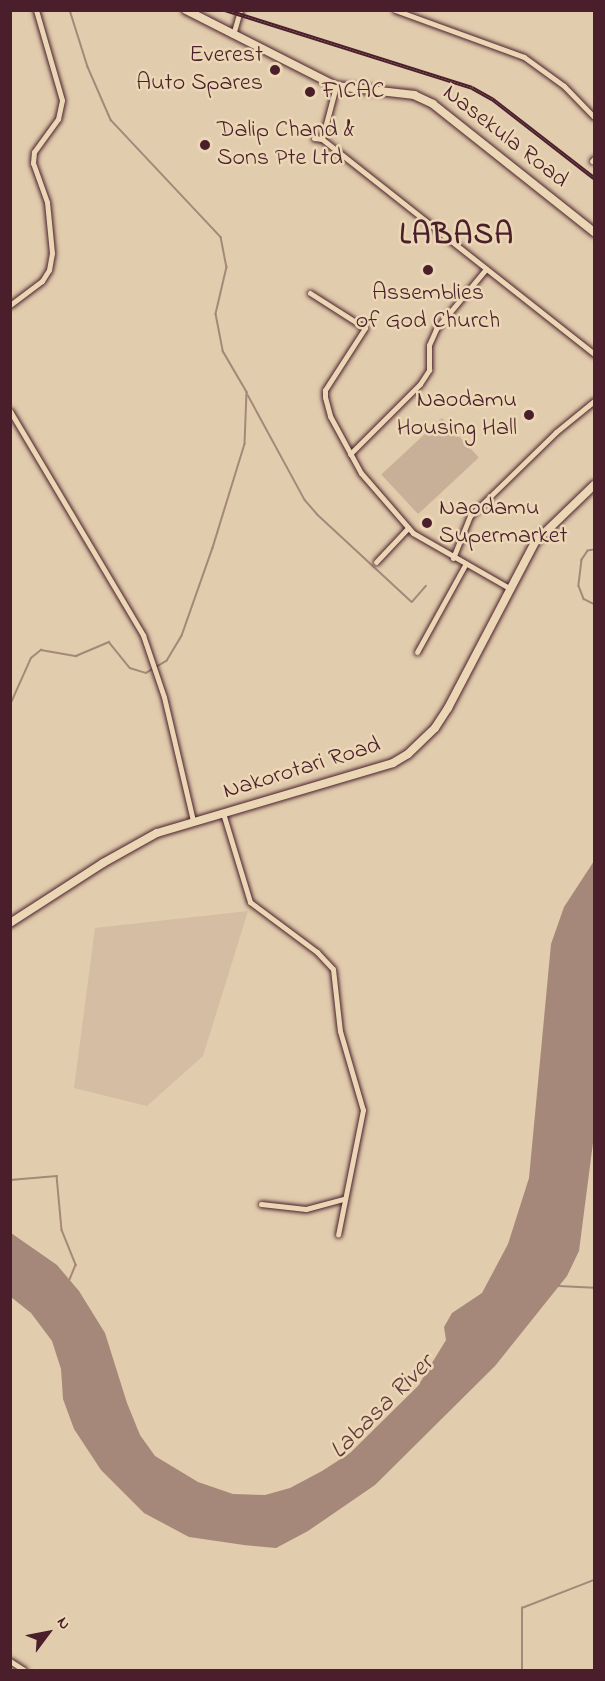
<!DOCTYPE html>
<style>
body{margin:0}
#map{position:relative;width:605px;height:1681px;overflow:hidden;background:#e1ccad;font-family:"Indie Flower",sans-serif}
div>[style]{position:absolute}
[style*='--x']{left:calc(var(--x)*1px);top:calc(var(--y)*1px);width:calc(var(--w)*1px);rotate:calc(var(--a)*1deg)}
.built>*{inset:0;background:#d4bda2}
.green>*{inset:0;background:#c8af97;transform-origin:0 0}
.water>*{inset:0;background:#a58879}
.stream>*{height:1.5px;margin:-0.75px;padding:0 0.75px;transform-origin:0.75px;border-radius:0.75px;background:#a58879}
.roads{filter:drop-shadow(0 0 2px #4a1f2b) drop-shadow(0 0 2px #4a1f2b)}
.street>*{height:5px;margin:-2.5px;padding:0 2.5px;transform-origin:2.5px;border-radius:2.5px;background:#ebd7b5}
.secondary>*{height:8px;margin:-4px;padding:0 4px;transform-origin:4px;border-radius:4px;background:#ebd7b5}
.rail>*{height:4px;margin-top:-2px;transform-origin:0;background:repeating-linear-gradient(90deg,#ebd7b5 0 4.5px,#4a1f2b 0 9px);box-sizing:border-box;border-block:2px solid #4a1f2b}
.dots>*{width:16px;height:16px;translate:-50% -50%;box-sizing:border-box;border:3px solid #ebd7b5;border-radius:50%}
span{translate:-50% -50%;white-space:nowrap;text-align:center;line-height:1.15;-webkit-text-stroke:5px #ebd7b5;paint-order:stroke}
.poi-label{font-size:24px;color:#4a1f2b}
.right{translate:-100% -50%;text-align:right}
.left{translate:0 -50%;text-align:left}
.street-label{font-size:24px;color:#4a1f2b}
.water-label{font-size:26px;color:#61393e;font-style:italic}
.district-label{font-size:30px;color:#4a1f2b;font-weight:700;letter-spacing:1.5px}
.frame{position:absolute;inset:0;border:12px solid #4a1f2b;pointer-events:none}
.north{position:absolute;left:18px;top:1603px;width:60px;height:60px;-webkit-text-stroke:4px #ebd7b5;paint-order:stroke;rotate:58deg;font-size:16px;font-weight:700;line-height:24px;text-align:center;color:#4a1f2b}
.north::after{content:'';display:block;margin:auto;width:21px;height:27px;background:#4a1f2b;clip-path:polygon(50% 0,100% 100%,50% 72%,0 100%)}
</style>
<div id="map">
<div class="built">
<div style="clip-path:polygon(248px 911px,203px 1056px,147px 1106px,74px 1088px,95px 928px)"></div>
</div>
<div class="green">
<div style="left:442px;top:418px;width:54px;height:83px;rotate:47deg"></div>
</div>
<div class="water">
<div style="clip-path:polygon(594px 861px,594px 1135px,579px 1251px,567px 1276px,495px 1366px,375px 1485px,308px 1531px,276px 1548px,244px 1545px,189px 1537px,144px 1513px,101px 1470px,74px 1429px,63px 1399px,61px 1369px,52px 1341px,31px 1313px,11px 1297px,11px 1233px,57px 1265px,79px 1291px,105px 1333px,127px 1403px,140px 1435px,155px 1456px,198px 1482px,233px 1494px,265px 1495px,290px 1488px,322px 1471px,350px 1453px,418px 1386px,446px 1340px,444px 1327px,452px 1313px,482px 1293px,508px 1244px,529px 1178px,551px 944px,564px 907px)"></div>
</div>
<div class="stream">
<div style="--x:70;--y:10;--w:60;--a:72.5"></div>
<div style="--x:88;--y:67;--w:58;--a:66.5"></div>
<div style="--x:111;--y:120;--w:161;--a:46.8"></div>
<div style="--x:221;--y:237;--w:31;--a:79"></div>
<div style="--x:227;--y:267;--w:48;--a:103.2"></div>
<div style="--x:216;--y:314;--w:38;--a:79"></div>
<div style="--x:223;--y:351;--w:48;--a:59.7"></div>
<div style="--x:247;--y:392;--w:52;--a:92.2"></div>
<div style="--x:245;--y:444;--w:109;--a:107.1"></div>
<div style="--x:213;--y:548;--w:93;--a:109.4"></div>
<div style="--x:182;--y:636;--w:29;--a:121"></div>
<div style="--x:167;--y:661;--w:12;--a:149"></div>
<div style="--x:248;--y:395;--w:119;--a:61.5"></div>
<div style="--x:305;--y:500;--w:18;--a:49"></div>
<div style="--x:317;--y:514;--w:129;--a:42.8"></div>
<div style="--x:412;--y:602;--w:21;--a:-49"></div>
<div style="--x:594;--y:550;--w:6;--a:171"></div>
<div style="--x:588;--y:551;--w:11;--a:124"></div>
<div style="--x:582;--y:560;--w:26;--a:97"></div>
<div style="--x:579;--y:586;--w:14;--a:69"></div>
<div style="--x:584;--y:599;--w:11;--a:27"></div>
<div style="--x:10;--y:705;--w:51;--a:-65.9"></div>
<div style="--x:31;--y:658;--w:13;--a:-39"></div>
<div style="--x:41;--y:650;--w:36;--a:10"></div>
<div style="--x:76;--y:656;--w:36;--a:-23"></div>
<div style="--x:109;--y:642;--w:33;--a:51"></div>
<div style="--x:130;--y:668;--w:17;--a:17"></div>
<div style="--x:146;--y:673;--w:8;--a:-30"></div>
<div style="--x:10;--y:1180;--w:47;--a:-4.9"></div>
<div style="--x:57;--y:1176;--w:54;--a:84.7"></div>
<div style="--x:62;--y:1230;--w:38;--a:68"></div>
<div style="--x:76;--y:1265;--w:16;--a:112"></div>
<div style="--x:559;--y:1286;--w:35;--a:3"></div>
<div style="--x:522;--y:1670;--w:62;--a:-90"></div>
<div style="--x:522;--y:1608;--w:77;--a:-21.3"></div>
</div>
<div class="roads">
<div class="street">
<div style="--x:395;--y:10;--w:137;--a:20"></div>
<div style="--x:524;--y:57;--w:49;--a:35.9"></div>
<div style="--x:564;--y:86;--w:43;--a:45.9"></div>
<div style="--x:233;--y:35;--w:26;--a:-74"></div>
<div style="--x:314;--y:138;--w:8;--a:7"></div>
<div style="--x:322;--y:139;--w:347;--a:38.3"></div>
<div style="--x:322;--y:139;--w:55;--a:-75.2"></div>
<div style="--x:592;--y:161;--w:3;--a:-45"></div>
<div style="--x:310;--y:293;--w:65;--a:32.5"></div>
<div style="--x:365;--y:328;--w:74;--a:122.8"></div>
<div style="--x:325;--y:390;--w:7;--a:90"></div>
<div style="--x:325;--y:397;--w:20;--a:75"></div>
<div style="--x:330;--y:416;--w:65;--a:61.5"></div>
<div style="--x:361;--y:473;--w:79;--a:49.1"></div>
<div style="--x:413;--y:533;--w:111;--a:29.8"></div>
<div style="--x:10;--y:305;--w:40;--a:-37"></div>
<div style="--x:42;--y:281;--w:13;--a:-58"></div>
<div style="--x:49;--y:270;--w:17;--a:-80"></div>
<div style="--x:52;--y:253;--w:51;--a:-95.6"></div>
<div style="--x:47;--y:202;--w:41;--a:-109.7"></div>
<div style="--x:33;--y:163;--w:11;--a:-85"></div>
<div style="--x:34;--y:152;--w:41;--a:-54"></div>
<div style="--x:58;--y:119;--w:19;--a:-78"></div>
<div style="--x:62;--y:100;--w:94;--a:-106.1"></div>
<div style="--x:10;--y:411;--w:261;--a:59.3"></div>
<div style="--x:143;--y:635;--w:65;--a:71.3"></div>
<div style="--x:164;--y:697;--w:127;--a:76.8"></div>
<div style="--x:350;--y:454;--w:99;--a:-45"></div>
<div style="--x:420;--y:384;--w:17;--a:-57"></div>
<div style="--x:429;--y:370;--w:25;--a:-90"></div>
<div style="--x:429;--y:345;--w:17;--a:-66"></div>
<div style="--x:436;--y:329;--w:78;--a:-50.2"></div>
<div style="--x:453;--y:558;--w:45;--a:-68"></div>
<div style="--x:470;--y:516;--w:120;--a:-44.3"></div>
<div style="--x:556;--y:432;--w:49;--a:-39.2"></div>
<div style="--x:376;--y:562;--w:47;--a:-46.7"></div>
<div style="--x:417;--y:652;--w:99;--a:-61.1"></div>
<div style="--x:223;--y:813;--w:93;--a:73.1"></div>
<div style="--x:250;--y:902;--w:84;--a:36.7"></div>
<div style="--x:317;--y:952;--w:23;--a:47"></div>
<div style="--x:333;--y:969;--w:62;--a:83.6"></div>
<div style="--x:340;--y:1031;--w:82;--a:73.8"></div>
<div style="--x:363;--y:1110;--w:127;--a:101.3"></div>
<div style="--x:261;--y:1204;--w:45;--a:6.3"></div>
<div style="--x:306;--y:1209;--w:39;--a:-15"></div>
<div style="--x:10;--y:1661;--w:17;--a:33"></div>
</div>
<div class="secondary">
<div style="--x:186;--y:10;--w:168;--a:26.9"></div>
<div style="--x:336;--y:86;--w:79;--a:6.6"></div>
<div style="--x:414;--y:95;--w:21;--a:25"></div>
<div style="--x:433;--y:104;--w:206;--a:38.5"></div>
<div style="--x:10;--y:923;--w:111;--a:-32.8"></div>
<div style="--x:103;--y:863;--w:62;--a:-29.1"></div>
<div style="--x:157;--y:833;--w:246;--a:-16.5"></div>
<div style="--x:393;--y:763;--w:17;--a:-31"></div>
<div style="--x:408;--y:754;--w:37;--a:-44"></div>
<div style="--x:435;--y:728;--w:24;--a:-57"></div>
<div style="--x:448;--y:708;--w:187;--a:-62.3"></div>
<div style="--x:535;--y:542;--w:82;--a:-44"></div>
</div>
</div>
<div class="rail">
<div style="--x:225;--y:10;--w:259;--a:17.5"></div>
<div style="--x:472;--y:88;--w:23;--a:29"></div>
<div style="--x:492;--y:99;--w:129;--a:37.8"></div>
</div>
<div class="dots">
<div style="left:275px;top:70px;background:#4a1f2b"></div>
<div style="left:310px;top:92px;background:#4a1f2b"></div>
<div style="left:205px;top:145px;background:#4a1f2b"></div>
<div style="left:428px;top:270px;background:#4a1f2b"></div>
<div style="left:529px;top:415px;background:#4a1f2b"></div>
<div style="left:427px;top:523px;background:#4a1f2b"></div>
</div>
<div class="poi-label">
<span class="right" style="left:263px;top:70px">Everest<br>Auto Spares</span>
<span class="left" style="left:322px;top:92px">FICAC</span>
<span class="left" style="left:217px;top:145px">Dalip Chand &amp;<br>Sons Pte Ltd</span>
<span style="left:428px;top:308px">Assemblies<br>of God Church</span>
<span class="right" style="left:517px;top:415px">Naodamu<br>Housing Hall</span>
<span class="left" style="left:439px;top:523px">Naodamu<br>Supermarket</span>
</div>
<div class="street-label">
<span style="left:505px;top:137px;rotate:38deg">Nasekula Road</span>
<span style="left:302px;top:769px;rotate:-17deg">Nakorotari Road</span>
</div>
<div class="water-label">
<span style="left:383px;top:1408px;rotate:-45deg">Labasa River</span>
</div>
<div class="district-label">
<span style="left:457px;top:236px">LABASA</span>
</div>
<div class="frame"></div>
<div class="north">N</div>
</div>
